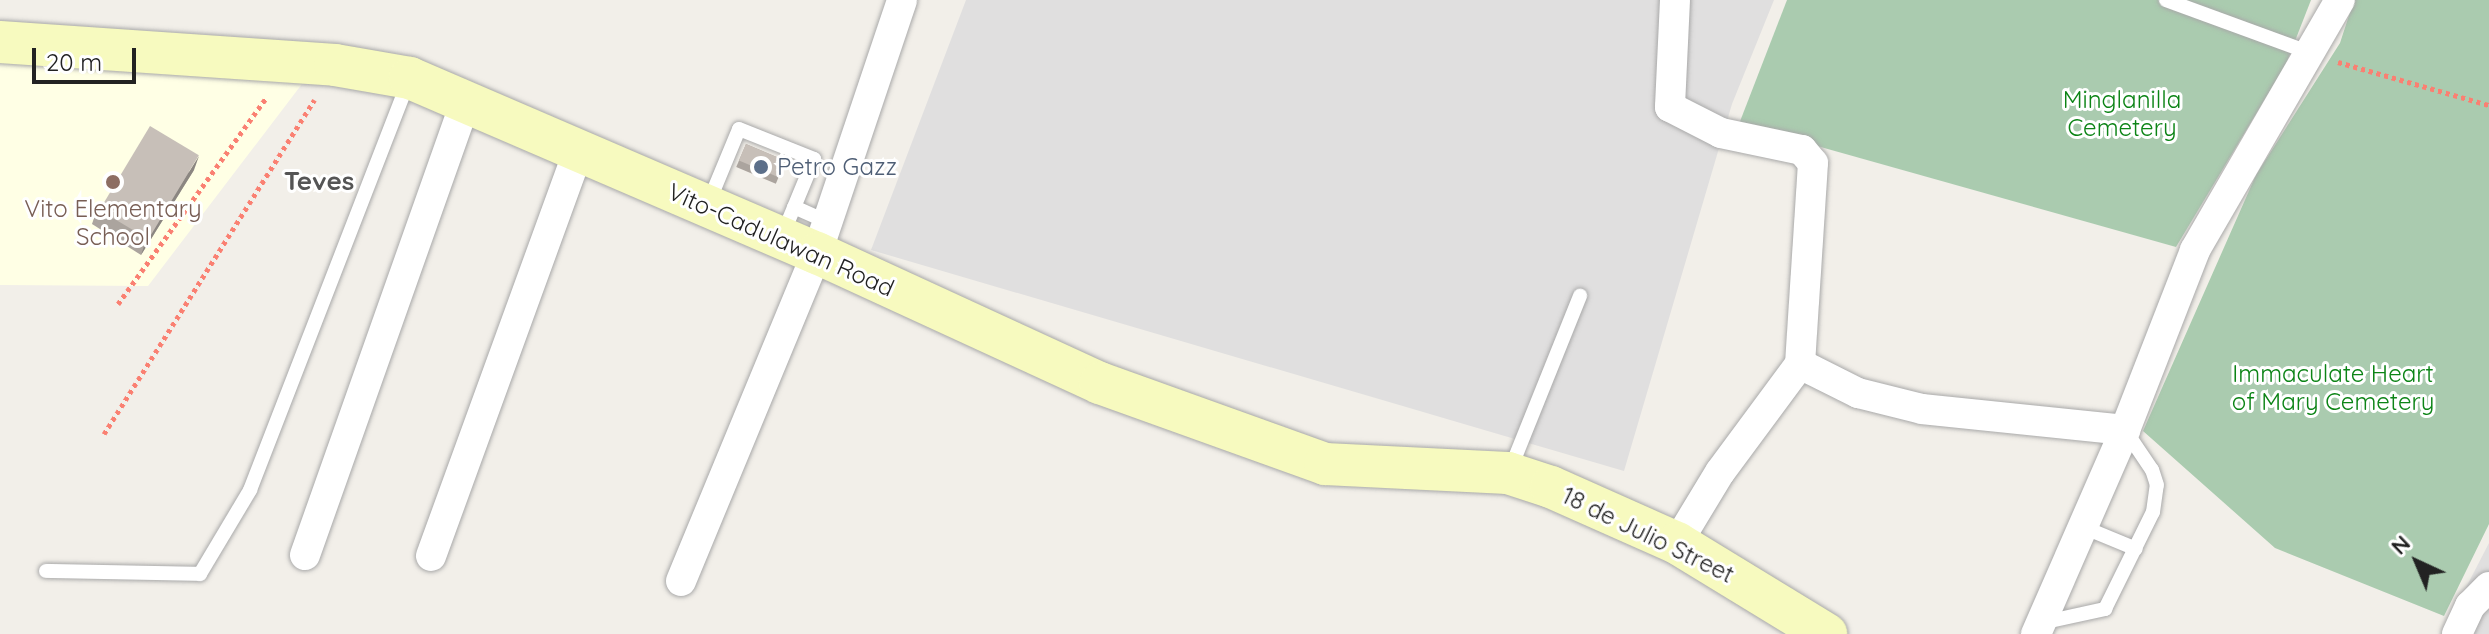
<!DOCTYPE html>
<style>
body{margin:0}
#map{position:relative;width:2489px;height:634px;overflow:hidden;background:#f2efe9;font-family:Quicksand,sans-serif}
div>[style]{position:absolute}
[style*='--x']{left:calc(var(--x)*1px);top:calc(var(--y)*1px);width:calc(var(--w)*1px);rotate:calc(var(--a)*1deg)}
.residential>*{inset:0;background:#e0dfdf}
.education>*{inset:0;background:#ffffe5}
.cemetery>*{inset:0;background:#aacbaf}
.path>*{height:5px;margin-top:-2.5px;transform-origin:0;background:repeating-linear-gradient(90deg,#fa8072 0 4px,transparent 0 8px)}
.roads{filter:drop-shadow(0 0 2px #a9a9a9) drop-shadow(0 0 2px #a9a9a9)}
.lane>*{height:14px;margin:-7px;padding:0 7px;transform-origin:7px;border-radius:7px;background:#fff}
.street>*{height:30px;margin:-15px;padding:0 15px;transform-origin:15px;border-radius:15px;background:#fff}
.secondary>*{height:42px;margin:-21px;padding:0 21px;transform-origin:21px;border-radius:21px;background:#f7fabf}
.wall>*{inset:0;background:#aba49e;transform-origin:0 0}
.shaded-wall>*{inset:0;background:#8b8681}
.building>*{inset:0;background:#c7bfb8;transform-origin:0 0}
.dots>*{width:22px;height:22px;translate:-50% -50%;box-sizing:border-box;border:4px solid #fff;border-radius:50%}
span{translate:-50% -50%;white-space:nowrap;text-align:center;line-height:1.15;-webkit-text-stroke:6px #fff;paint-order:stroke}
.park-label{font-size:24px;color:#0c8416}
.service-label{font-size:24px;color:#4e5e75}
.left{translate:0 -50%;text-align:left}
.education-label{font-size:24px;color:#785e54}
.street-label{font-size:24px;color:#222}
.neighbourhood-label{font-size:26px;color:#555;font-weight:700}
.north{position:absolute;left:2377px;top:522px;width:80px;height:80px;-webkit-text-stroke:6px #fff;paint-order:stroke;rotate:316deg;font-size:22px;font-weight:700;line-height:32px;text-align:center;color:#222}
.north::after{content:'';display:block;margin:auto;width:28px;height:36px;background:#222;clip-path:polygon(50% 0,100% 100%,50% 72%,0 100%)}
.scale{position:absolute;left:32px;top:48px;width:104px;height:36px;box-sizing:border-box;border:4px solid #222;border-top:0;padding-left:10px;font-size:24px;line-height:28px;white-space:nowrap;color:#222;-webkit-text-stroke:6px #fff;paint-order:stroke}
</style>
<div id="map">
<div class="residential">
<div style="clip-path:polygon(966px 0,1774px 0,1732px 104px,1624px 471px,871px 250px)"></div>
<div style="clip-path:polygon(2489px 543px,2489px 634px,2442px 634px)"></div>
</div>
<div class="education">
<div style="clip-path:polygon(0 55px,305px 80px,148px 286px,0 285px)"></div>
</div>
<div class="cemetery">
<div style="clip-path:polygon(1787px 0,2311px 0,2286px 64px,2176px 247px,1739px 124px)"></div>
<div style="clip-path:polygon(2354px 0,2489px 0,2489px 524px,2444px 616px,2275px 548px,2143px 431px,2256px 175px,2340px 43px)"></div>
</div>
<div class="path">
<div style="--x:2338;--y:62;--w:157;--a:15.9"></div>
<div style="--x:118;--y:304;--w:255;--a:-54.3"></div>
<div style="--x:104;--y:434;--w:395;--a:-57.8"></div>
</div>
<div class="roads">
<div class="lane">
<div style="--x:2166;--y:0;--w:154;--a:20.1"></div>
<div style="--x:708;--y:204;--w:81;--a:-67.5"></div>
<div style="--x:739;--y:129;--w:81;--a:21.8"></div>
<div style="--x:814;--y:159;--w:81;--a:112.5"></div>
<div style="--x:794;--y:207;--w:36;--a:24"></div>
<div style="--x:1510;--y:470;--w:188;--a:-68.1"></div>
<div style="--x:2083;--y:527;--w:57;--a:22.5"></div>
<div style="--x:46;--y:571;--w:154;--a:1.1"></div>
<div style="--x:200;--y:574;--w:98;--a:-59.2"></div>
<div style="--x:250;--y:490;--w:437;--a:-68.8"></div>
<div style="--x:2041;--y:623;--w:66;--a:-12.3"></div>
<div style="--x:2105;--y:609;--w:108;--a:-63.7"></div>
<div style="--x:2153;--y:512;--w:27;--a:-82"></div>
<div style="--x:2157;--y:485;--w:16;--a:-108"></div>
<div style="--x:2152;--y:470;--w:48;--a:-124"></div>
</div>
<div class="street">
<div style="--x:1675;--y:0;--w:107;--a:92.7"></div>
<div style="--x:1670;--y:107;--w:57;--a:27"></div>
<div style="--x:1721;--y:133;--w:83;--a:11.9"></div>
<div style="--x:1802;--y:150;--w:17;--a:50"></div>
<div style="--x:1813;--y:163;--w:201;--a:93.7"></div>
<div style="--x:1800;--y:364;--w:134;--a:126.5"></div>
<div style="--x:1720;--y:472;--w:83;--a:121.2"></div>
<div style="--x:1800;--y:364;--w:65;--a:26.6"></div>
<div style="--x:1858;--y:393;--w:66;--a:14"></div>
<div style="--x:1922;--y:409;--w:204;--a:5.9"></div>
<div style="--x:305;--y:555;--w:479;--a:-70.5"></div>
<div style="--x:431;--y:556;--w:430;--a:-70"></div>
<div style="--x:681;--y:581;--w:355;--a:-67.5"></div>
<div style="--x:817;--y:253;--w:267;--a:-71.4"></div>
<div style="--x:2036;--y:634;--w:223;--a:-66.4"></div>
<div style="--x:2125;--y:430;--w:193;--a:-68.7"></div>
<div style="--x:2195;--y:250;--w:289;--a:-59.9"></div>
<div style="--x:2457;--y:634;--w:31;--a:-65"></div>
<div style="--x:2470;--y:606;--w:27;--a:-45"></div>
</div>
<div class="secondary">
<div style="--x:0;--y:42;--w:336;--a:3.9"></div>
<div style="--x:335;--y:65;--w:76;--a:9.8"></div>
<div style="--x:410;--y:78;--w:443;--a:23.3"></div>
<div style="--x:817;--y:253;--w:311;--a:24.7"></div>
<div style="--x:1100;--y:383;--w:239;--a:19.8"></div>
<div style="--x:1325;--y:464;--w:183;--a:2.8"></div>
<div style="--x:1508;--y:473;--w:45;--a:18"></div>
<div style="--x:1551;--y:487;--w:138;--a:24"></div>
<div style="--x:1677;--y:543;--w:175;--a:31.4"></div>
</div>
</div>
<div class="wall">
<div style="left:746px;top:144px;width:43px;height:25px;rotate:23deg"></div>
<div style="clip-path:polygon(194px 170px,141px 255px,92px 224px,97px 209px)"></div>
</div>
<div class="shaded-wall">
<div style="clip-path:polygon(199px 156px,194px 170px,141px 255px,146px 240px)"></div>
</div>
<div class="building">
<div style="left:150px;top:126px;width:57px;height:98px;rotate:31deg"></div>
<div style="left:746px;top:144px;width:43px;height:18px;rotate:23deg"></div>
</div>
<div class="dots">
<div style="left:761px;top:167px;background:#5c6f8a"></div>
<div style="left:113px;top:182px;background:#8d6e63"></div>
</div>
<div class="park-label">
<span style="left:2122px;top:114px">Minglanilla<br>Cemetery</span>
<span style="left:2333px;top:388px">Immaculate Heart<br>of Mary Cemetery</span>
</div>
<div class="service-label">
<span class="left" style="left:777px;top:167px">Petro Gazz</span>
</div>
<div class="education-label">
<span style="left:113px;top:223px">Vito Elementary<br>School</span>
</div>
<div class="street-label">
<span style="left:781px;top:240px;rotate:24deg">Vito-Cadulawan Road</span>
<span style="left:1648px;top:535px;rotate:26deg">18 de Julio Street</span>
</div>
<div class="neighbourhood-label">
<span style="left:319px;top:181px">Teves</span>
</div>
<div class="north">N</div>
<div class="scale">20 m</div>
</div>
